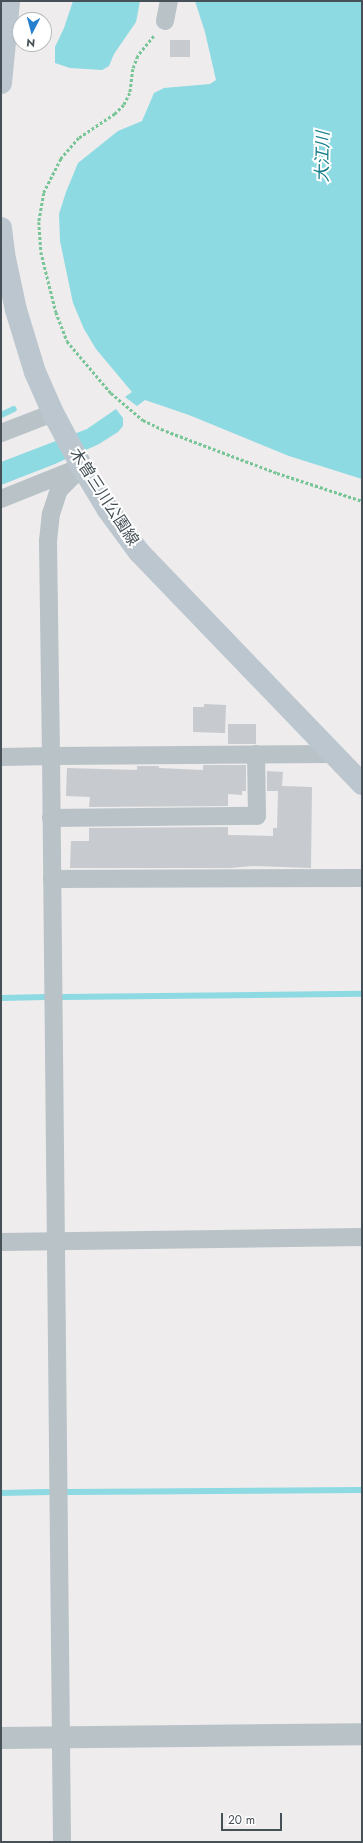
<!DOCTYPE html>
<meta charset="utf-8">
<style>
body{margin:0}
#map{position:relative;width:363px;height:1843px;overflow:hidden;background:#eeecec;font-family:Jost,"Noto Sans JP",sans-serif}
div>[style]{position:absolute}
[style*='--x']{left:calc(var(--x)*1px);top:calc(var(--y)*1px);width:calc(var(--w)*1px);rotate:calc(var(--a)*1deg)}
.water>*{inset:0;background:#8ddae3}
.stream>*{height:6px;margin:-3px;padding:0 3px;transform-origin:3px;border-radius:3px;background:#8ddae3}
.building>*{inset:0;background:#c7cace;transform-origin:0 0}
.path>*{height:2.5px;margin-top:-1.25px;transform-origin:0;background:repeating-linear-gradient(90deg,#78c597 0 3px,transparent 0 5px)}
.minor>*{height:18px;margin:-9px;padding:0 9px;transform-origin:9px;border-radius:9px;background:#b8c2c7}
.tertiary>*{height:22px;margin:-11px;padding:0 11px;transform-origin:11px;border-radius:11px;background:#b8c2c7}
.secondary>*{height:22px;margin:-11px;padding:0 11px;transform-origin:11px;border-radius:11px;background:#bbc6cf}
span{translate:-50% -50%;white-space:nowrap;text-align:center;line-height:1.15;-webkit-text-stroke:4px #fff;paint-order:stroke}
.street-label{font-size:16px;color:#465157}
.water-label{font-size:17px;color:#167e8b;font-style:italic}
.frame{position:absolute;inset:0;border:2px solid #465157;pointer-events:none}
.north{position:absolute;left:12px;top:12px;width:40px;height:40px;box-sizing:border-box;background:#fff;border:1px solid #b5b9bc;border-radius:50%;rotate:186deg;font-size:11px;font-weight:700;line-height:16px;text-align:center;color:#465157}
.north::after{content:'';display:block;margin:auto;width:14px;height:18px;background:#2780cd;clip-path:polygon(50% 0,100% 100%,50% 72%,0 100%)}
.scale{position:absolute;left:221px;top:1813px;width:61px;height:18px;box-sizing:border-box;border:2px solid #465157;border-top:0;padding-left:5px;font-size:12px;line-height:14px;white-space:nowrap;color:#465157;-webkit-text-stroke:3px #fff;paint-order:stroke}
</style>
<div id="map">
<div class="water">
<div style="clip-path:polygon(73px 1px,140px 1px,136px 22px,114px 54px,109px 66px,102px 70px,70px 68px,55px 63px,55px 47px,64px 28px)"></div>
<div style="clip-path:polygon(195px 1px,362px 1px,362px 479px,289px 456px,189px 415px,145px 400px,137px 406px,125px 397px,132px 392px,96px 349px,84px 329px,73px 303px,60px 241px,59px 214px,66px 192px,78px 163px,118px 131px,142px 121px,154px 93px,164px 88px,210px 84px,216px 80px,205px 32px)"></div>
<div style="clip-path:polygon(116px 409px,123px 418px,123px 426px,118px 432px,99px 444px,55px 464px,1px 485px,1px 462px,87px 429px)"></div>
</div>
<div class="stream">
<div style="--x:1;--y:415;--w:14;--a:-25"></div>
<div style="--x:63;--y:997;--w:299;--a:-0.6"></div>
<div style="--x:1;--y:998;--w:44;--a:-1.3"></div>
<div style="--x:68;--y:1492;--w:294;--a:-0.4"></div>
<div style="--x:1;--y:1493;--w:47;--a:-1.2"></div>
</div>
<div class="building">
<div style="left:170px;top:40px;width:20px;height:17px"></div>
<div style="clip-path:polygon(204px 704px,226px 705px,225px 733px,193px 732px,193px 707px,204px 707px)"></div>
<div style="left:228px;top:724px;width:28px;height:20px"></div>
<div style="clip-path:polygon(203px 765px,246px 765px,246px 791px,242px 791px,242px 795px,228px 794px,228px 806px,89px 807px,90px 797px,66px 796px,67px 768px,137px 770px,137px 766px,159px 766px,159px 768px,203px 770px)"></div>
<div style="clip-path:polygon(267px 771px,283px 772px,282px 786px,312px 787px,311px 868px,252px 866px,231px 868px,70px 868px,71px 841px,89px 841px,89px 828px,228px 827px,228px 835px,273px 836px,273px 828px,277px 828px,278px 791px,267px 791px)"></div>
</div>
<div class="path">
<div style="--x:154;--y:36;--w:26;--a:129"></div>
<div style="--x:138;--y:56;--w:14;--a:111"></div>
<div style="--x:133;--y:69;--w:24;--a:97"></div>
<div style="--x:130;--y:93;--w:13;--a:117"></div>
<div style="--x:124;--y:105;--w:13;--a:135"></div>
<div style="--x:115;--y:114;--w:43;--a:146.3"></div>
<div style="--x:79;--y:138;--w:28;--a:131"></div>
<div style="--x:61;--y:159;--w:38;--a:117"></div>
<div style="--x:44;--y:193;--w:29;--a:100"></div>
<div style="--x:39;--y:222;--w:30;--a:86"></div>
<div style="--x:41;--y:252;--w:62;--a:76"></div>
<div style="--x:56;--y:312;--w:31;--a:69"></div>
<div style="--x:67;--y:341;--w:68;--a:49.8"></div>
<div style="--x:111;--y:393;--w:42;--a:40.2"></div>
<div style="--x:143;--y:420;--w:25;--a:26"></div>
<div style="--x:166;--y:431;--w:119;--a:20.7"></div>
<div style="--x:277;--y:473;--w:89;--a:18.2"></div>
</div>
<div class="minor">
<div style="--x:165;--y:21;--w:20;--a:-79"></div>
<div style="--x:1;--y:433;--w:56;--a:-21"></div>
<div style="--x:1;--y:499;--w:81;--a:-21.8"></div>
<div style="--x:1;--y:757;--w:50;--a:-1.1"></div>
<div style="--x:51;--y:756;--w:215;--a:-90.8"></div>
<div style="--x:48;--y:541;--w:27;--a:-84"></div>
<div style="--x:51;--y:514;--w:25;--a:-72"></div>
<div style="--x:59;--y:490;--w:33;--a:-45"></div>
<div style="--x:51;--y:818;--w:206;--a:-0.6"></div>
<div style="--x:257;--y:816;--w:62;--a:-90.9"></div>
<div style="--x:52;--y:879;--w:310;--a:-0.2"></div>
<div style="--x:1;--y:1242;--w:361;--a:-0.8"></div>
<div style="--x:62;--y:1842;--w:1086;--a:-90.58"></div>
<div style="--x:51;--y:756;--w:282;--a:-0.4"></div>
</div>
<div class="tertiary">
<div style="--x:1;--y:1738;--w:361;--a:-0.6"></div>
</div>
<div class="secondary">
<div style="--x:1;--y:83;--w:82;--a:-84.4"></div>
<div style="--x:1;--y:228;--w:26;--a:83"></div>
<div style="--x:4;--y:254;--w:57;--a:77.9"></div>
<div style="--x:16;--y:310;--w:65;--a:73"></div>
<div style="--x:35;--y:372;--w:45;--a:66.3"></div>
<div style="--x:53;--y:413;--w:61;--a:61.8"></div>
<div style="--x:82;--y:467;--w:50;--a:58.8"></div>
<div style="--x:108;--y:510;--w:52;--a:53.6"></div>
<div style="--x:139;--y:552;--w:322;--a:46.1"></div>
</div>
<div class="street-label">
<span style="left:104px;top:497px;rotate:57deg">木曽三川公園線</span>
</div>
<div class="water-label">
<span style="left:323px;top:157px;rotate:-89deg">大江川</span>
</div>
<div class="frame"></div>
<div class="north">N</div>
<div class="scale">20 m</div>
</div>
